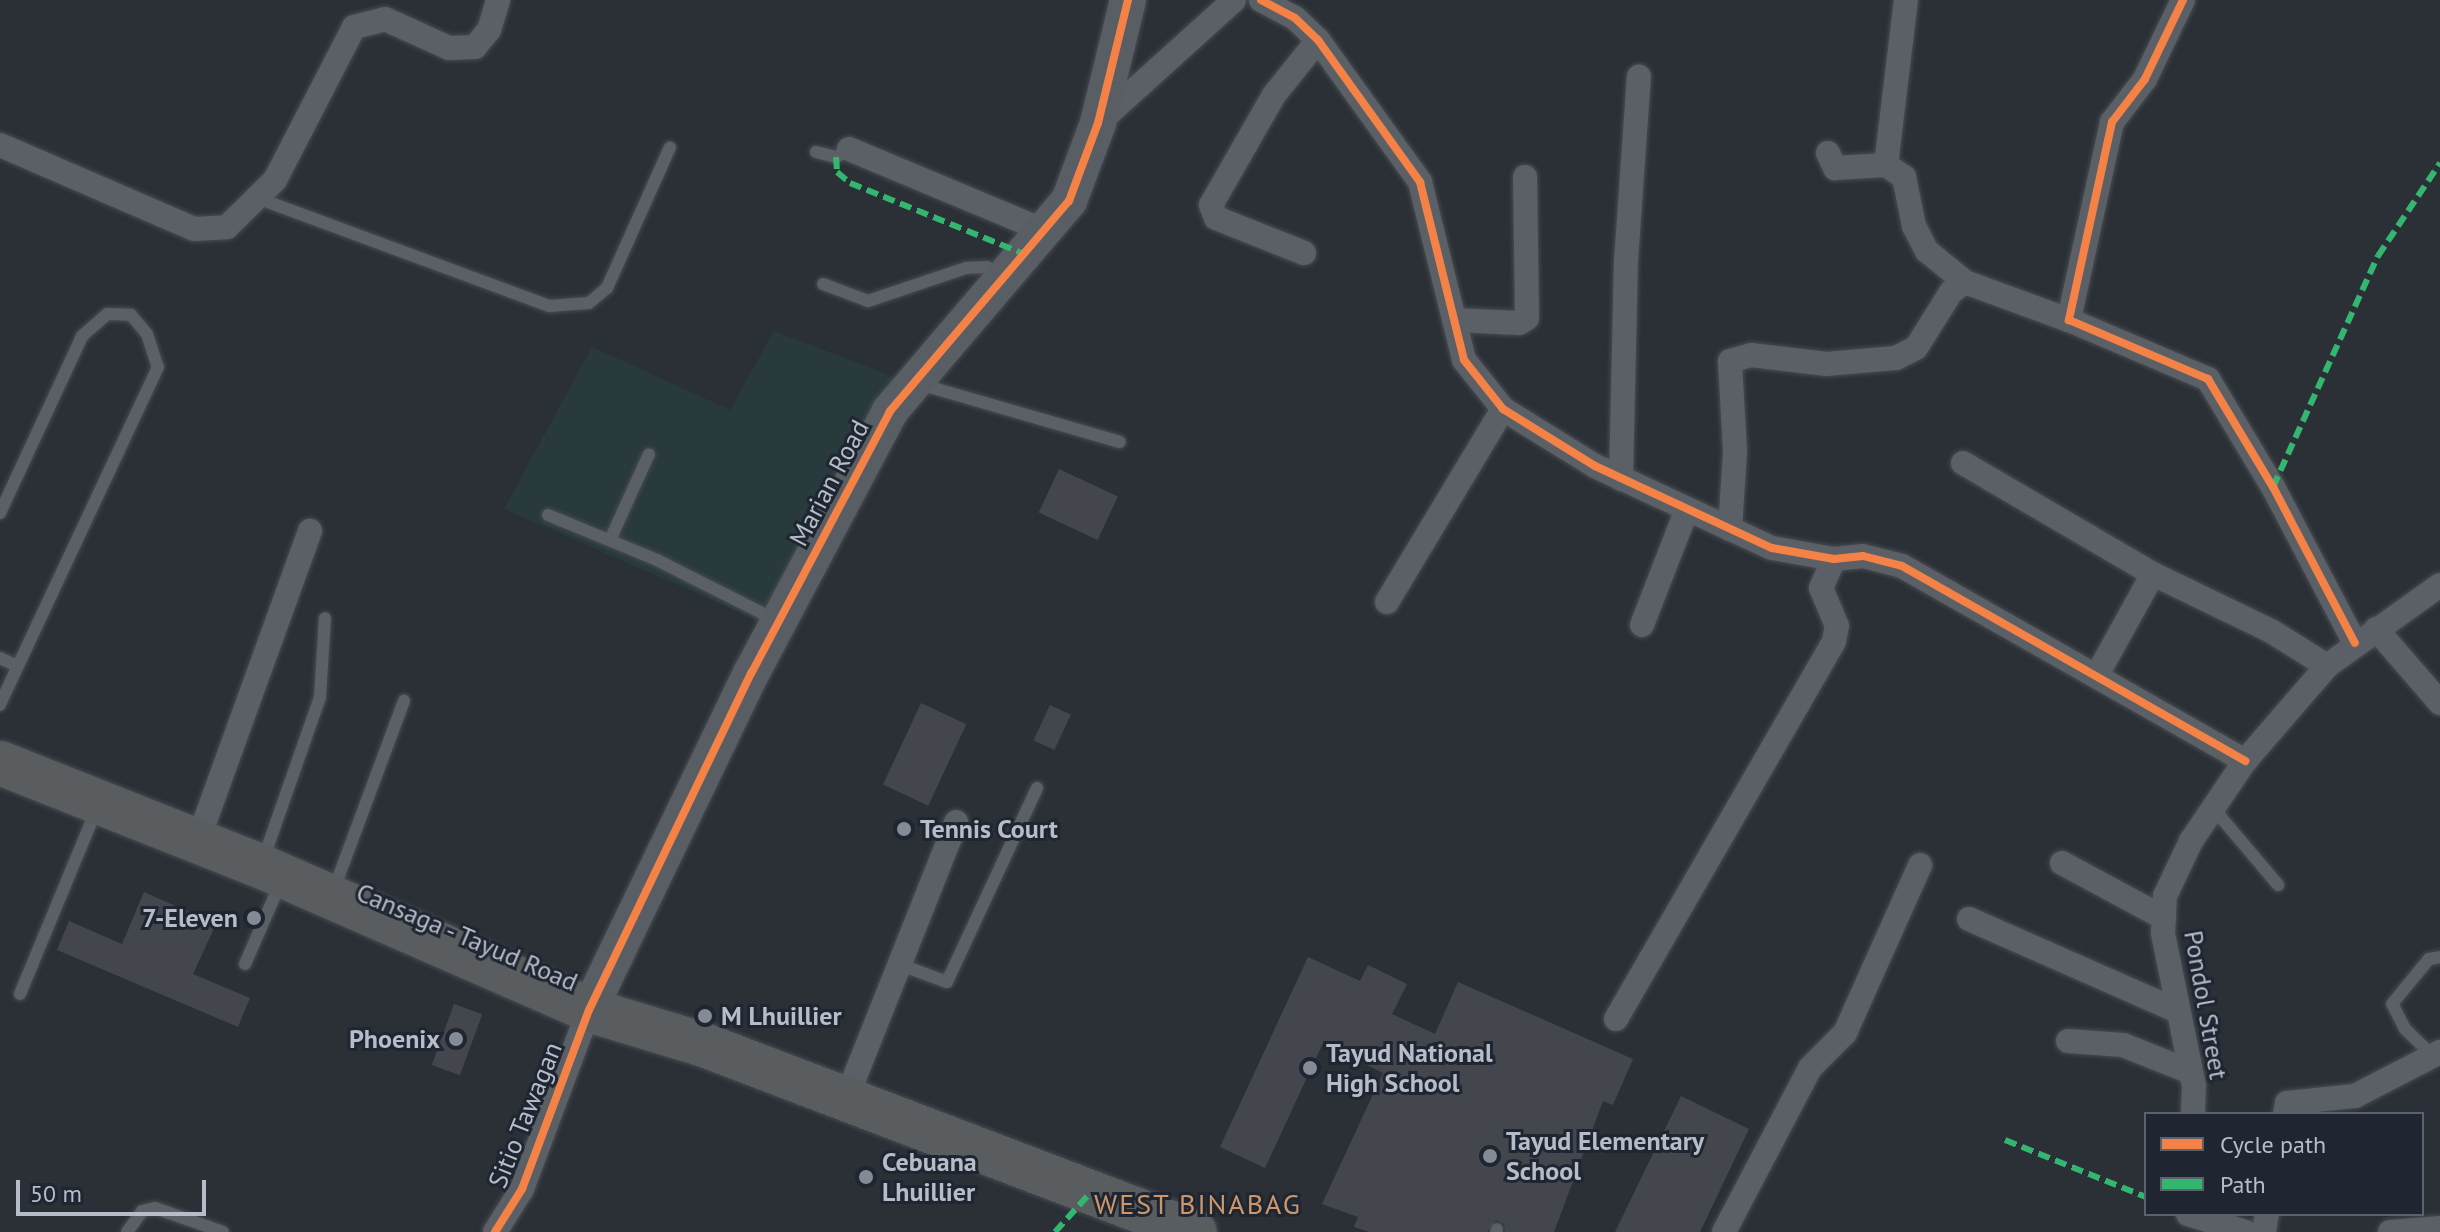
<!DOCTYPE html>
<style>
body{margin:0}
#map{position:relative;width:2440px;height:1232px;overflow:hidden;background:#2b3037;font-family:"PT Sans",sans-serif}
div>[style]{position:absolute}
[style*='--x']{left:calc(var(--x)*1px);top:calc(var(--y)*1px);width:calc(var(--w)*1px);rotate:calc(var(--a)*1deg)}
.green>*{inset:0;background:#283a3c}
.building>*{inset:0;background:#43474d;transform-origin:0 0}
.roads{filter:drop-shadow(0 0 2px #474b50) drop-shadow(0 0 2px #474b50)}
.lane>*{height:12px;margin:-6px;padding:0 6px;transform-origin:6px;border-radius:6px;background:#5b5f66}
.street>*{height:24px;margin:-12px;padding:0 12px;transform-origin:12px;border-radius:12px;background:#5b5f66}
.secondary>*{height:36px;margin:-18px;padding:0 18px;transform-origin:18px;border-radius:18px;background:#595d64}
.highway>*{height:44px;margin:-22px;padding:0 22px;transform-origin:22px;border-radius:22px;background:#5a5d5f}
.quiet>*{height:6px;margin-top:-3px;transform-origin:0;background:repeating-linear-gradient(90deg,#33b770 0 12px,transparent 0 18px)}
.cycleway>*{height:8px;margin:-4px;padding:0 4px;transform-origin:4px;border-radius:4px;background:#f48246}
.dots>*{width:22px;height:22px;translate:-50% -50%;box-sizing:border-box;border:4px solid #1f2632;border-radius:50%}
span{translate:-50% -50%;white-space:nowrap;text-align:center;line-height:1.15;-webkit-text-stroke:6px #1f2632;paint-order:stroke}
.street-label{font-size:26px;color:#b6bcc8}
.poi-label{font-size:26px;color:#b6bcc8;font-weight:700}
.left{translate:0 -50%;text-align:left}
.right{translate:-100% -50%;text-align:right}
.neighbourhood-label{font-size:28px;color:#cd966b;letter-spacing:2px}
.legend{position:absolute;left:2144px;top:1112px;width:280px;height:104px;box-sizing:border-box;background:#1f2632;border:2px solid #5b626e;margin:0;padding:10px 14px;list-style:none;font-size:24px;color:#b6bcc8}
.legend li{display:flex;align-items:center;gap:16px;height:40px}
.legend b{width:40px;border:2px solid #5b626e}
.scale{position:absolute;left:16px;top:1180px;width:190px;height:36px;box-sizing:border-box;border:4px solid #b6bcc8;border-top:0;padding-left:10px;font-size:24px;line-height:28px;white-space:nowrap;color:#b6bcc8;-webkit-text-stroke:6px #1f2632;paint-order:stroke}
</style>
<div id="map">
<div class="green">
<div style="clip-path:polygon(774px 331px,897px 378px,767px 624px,504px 509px,592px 347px,730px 410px)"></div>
</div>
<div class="building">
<div style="left:1059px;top:469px;width:65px;height:48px;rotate:25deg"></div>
<div style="left:921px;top:703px;width:50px;height:90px;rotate:25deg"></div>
<div style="left:1050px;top:705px;width:23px;height:39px;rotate:25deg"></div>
<div style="clip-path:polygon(144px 892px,216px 924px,193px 974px,250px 998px,238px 1027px,57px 950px,69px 921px,122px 944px)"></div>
<div style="clip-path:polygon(1308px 957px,1360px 981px,1368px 965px,1407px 984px,1392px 1014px,1435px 1034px,1458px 982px,1633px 1059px,1613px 1105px,1603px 1101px,1554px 1232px,1505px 1232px,1504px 1224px,1496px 1220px,1487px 1232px,1369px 1232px,1354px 1227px,1358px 1217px,1322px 1204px,1383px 1073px,1323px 1043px,1265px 1168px,1220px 1147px)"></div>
<div style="left:454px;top:1004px;width:30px;height:65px;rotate:20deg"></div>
<div style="clip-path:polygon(1681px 1096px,1749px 1129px,1700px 1232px,1615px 1232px)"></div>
</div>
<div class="roads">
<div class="lane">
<div style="--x:816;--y:152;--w:21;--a:14"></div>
<div style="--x:836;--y:157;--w:15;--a:-32"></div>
<div style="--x:260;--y:199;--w:308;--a:20.3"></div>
<div style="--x:549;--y:306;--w:40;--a:-4.3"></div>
<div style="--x:589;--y:303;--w:23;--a:-40"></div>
<div style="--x:607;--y:288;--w:154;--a:-65.9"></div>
<div style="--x:823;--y:284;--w:48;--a:20.7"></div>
<div style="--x:868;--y:301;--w:103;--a:-18.6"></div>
<div style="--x:966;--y:268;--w:21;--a:-3"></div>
<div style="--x:987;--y:267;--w:15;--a:32"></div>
<div style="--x:919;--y:384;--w:209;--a:16.1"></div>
<div style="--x:0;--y:513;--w:195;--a:-65.1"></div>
<div style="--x:82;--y:336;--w:33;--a:-41"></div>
<div style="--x:107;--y:314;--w:24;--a:2"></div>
<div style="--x:131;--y:315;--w:25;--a:50"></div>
<div style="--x:147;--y:334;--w:35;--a:72"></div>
<div style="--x:158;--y:367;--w:373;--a:115.1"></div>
<div style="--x:548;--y:515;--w:118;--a:22.4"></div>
<div style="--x:657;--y:560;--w:133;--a:26.8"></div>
<div style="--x:610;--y:540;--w:94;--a:-65.6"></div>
<div style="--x:0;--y:658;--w:19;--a:25"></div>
<div style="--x:2213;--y:808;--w:101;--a:49.8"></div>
<div style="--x:263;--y:860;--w:173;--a:-70.7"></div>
<div style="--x:320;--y:697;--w:79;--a:-86.4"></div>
<div style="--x:334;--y:889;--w:201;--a:-69.6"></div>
<div style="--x:245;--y:964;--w:87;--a:-66.4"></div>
<div style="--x:901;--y:965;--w:49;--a:20.3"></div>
<div style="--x:947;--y:982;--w:214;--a:-65.1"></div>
<div style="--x:20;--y:994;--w:201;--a:-67.5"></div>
<div style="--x:2433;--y:1056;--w:39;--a:-136"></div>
<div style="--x:2405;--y:1029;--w:28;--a:-117"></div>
<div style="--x:2392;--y:1004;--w:58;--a:-50.6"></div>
<div style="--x:2429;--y:959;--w:11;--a:-10"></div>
<div style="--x:127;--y:1232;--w:26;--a:-54"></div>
<div style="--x:142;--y:1211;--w:13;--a:-13"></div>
<div style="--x:155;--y:1208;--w:72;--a:19.4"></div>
<div style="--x:1496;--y:1232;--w:3;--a:-72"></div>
</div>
<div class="street">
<div style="--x:1261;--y:0;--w:38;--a:28"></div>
<div style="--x:1295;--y:18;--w:32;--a:44"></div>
<div style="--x:1318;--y:40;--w:175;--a:54.3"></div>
<div style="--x:1420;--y:182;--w:183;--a:76.1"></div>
<div style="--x:1464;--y:360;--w:63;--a:51.5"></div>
<div style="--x:1503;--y:409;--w:108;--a:31.8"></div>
<div style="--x:1595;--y:466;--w:195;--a:24.9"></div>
<div style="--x:1772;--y:548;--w:63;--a:10.1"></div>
<div style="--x:1834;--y:559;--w:29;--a:-6"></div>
<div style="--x:1863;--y:556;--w:40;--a:14.4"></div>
<div style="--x:1902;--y:566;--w:395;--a:29.6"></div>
<div style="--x:2183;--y:0;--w:88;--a:115.7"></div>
<div style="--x:2145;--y:79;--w:54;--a:127.5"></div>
<div style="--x:2112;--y:122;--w:203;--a:102.3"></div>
<div style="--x:2069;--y:320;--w:151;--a:23"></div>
<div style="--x:2208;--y:379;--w:126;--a:59"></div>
<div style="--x:2273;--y:487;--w:176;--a:62.3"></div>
<div style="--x:1098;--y:123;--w:183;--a:-42.1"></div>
<div style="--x:0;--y:145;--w:211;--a:23.4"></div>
<div style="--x:194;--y:229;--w:33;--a:-3"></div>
<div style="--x:227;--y:227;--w:67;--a:-44.4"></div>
<div style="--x:275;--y:180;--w:172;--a:-62.7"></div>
<div style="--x:354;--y:27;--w:32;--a:-14"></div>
<div style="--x:385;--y:19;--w:70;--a:24.4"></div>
<div style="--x:449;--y:48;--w:26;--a:-2"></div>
<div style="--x:475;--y:47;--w:22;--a:-51"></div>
<div style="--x:489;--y:30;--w:31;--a:-73"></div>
<div style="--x:849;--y:149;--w:215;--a:22.7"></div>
<div style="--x:1828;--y:153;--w:17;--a:65"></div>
<div style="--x:1835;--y:168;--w:51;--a:-3.4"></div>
<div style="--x:1886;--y:165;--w:22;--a:34"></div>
<div style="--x:1904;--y:177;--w:50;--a:78.5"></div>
<div style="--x:1914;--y:226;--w:28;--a:63"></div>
<div style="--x:1927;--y:251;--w:49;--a:39.2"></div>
<div style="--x:1886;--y:165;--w:166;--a:-83.1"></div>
<div style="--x:1304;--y:253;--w:95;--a:-158.3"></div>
<div style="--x:1216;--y:218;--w:14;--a:-111"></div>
<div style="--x:1211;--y:205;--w:127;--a:-60.2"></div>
<div style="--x:1274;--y:95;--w:70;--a:-51.3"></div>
<div style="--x:1454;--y:320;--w:65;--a:2.6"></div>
<div style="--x:1519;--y:323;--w:9;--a:-32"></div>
<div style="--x:1527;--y:318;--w:141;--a:-90.8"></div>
<div style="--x:1963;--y:463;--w:220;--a:30.3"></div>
<div style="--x:2153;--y:574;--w:131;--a:25.8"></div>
<div style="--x:2271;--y:631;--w:66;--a:32"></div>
<div style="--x:1621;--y:479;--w:218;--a:-88.7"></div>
<div style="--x:1626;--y:261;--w:185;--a:-86"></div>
<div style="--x:1730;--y:529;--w:78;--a:-86.3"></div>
<div style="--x:1735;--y:451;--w:90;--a:-93.2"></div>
<div style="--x:1730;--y:361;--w:22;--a:-16"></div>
<div style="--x:1751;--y:355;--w:76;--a:6.8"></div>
<div style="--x:1826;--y:364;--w:70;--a:-4.9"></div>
<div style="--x:1896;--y:358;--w:22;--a:-27"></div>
<div style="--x:1916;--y:348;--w:66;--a:-58"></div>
<div style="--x:1951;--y:292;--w:17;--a:-36"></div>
<div style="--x:1965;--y:282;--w:111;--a:20.1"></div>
<div style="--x:1387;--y:602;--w:225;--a:-59"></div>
<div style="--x:1642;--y:625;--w:124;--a:-68.8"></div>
<div style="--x:2376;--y:629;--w:98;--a:49.1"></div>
<div style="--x:2097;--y:675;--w:115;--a:-61"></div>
<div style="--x:197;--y:843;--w:332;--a:-70.1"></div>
<div style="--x:2062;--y:863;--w:116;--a:28.3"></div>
<div style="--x:1969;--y:919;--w:228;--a:23.8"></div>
<div style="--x:1616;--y:1019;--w:436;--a:-60"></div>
<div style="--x:1834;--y:641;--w:15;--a:-79"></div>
<div style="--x:1837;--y:626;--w:41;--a:-112.8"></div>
<div style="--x:1821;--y:588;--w:32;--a:-66"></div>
<div style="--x:2068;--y:1041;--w:55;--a:4.2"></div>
<div style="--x:2123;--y:1045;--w:73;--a:21.7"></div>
<div style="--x:846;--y:1099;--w:298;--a:-68.3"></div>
<div style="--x:2193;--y:1114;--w:28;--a:-88"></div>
<div style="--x:2194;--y:1086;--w:156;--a:-101.5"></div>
<div style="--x:2163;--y:933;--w:37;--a:-87"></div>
<div style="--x:2165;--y:896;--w:61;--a:-64.7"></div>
<div style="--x:2191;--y:841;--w:97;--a:-56"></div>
<div style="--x:2245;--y:761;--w:125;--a:-49.2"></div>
<div style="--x:2327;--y:666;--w:139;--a:-35.6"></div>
<div style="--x:2285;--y:1114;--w:11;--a:-80"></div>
<div style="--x:2287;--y:1103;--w:68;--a:-5.9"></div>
<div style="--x:2355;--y:1096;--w:96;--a:-27.4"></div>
<div style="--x:2188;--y:1214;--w:60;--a:17.5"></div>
<div style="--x:495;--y:1232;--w:51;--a:-57.9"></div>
<div style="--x:522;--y:1189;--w:191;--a:-69.5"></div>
<div style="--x:1724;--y:1232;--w:185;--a:-62.3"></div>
<div style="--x:1810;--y:1068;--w:49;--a:-45"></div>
<div style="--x:1845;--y:1033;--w:184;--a:-65.9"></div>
<div style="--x:2264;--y:1232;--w:18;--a:-81"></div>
<div style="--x:2390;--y:1232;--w:50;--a:-4.6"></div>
</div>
<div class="secondary">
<div style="--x:589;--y:1010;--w:375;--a:-64.3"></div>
<div style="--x:752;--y:672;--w:295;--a:-62.1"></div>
<div style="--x:890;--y:411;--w:276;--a:-49.6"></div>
<div style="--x:1069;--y:201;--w:83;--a:-69.6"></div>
<div style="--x:1098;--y:123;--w:127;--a:-76.3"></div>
</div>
<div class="highway">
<div style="--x:0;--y:763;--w:280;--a:21.6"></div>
<div style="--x:260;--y:866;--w:359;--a:23.6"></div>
<div style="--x:589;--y:1010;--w:120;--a:16.9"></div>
<div style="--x:704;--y:1045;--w:525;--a:20.85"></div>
</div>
</div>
<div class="quiet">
<div style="--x:836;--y:157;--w:15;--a:86"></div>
<div style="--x:837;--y:172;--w:17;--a:40"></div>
<div style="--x:850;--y:183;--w:190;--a:22.2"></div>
<div style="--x:2273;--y:487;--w:254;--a:-65.6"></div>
<div style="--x:2378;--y:256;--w:112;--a:-56.3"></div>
<div style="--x:2005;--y:1140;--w:152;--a:22"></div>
<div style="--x:1055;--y:1232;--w:54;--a:-48"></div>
</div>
<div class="cycleway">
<div style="--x:1261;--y:0;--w:38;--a:28"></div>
<div style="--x:1295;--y:18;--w:32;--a:44"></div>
<div style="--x:1318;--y:40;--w:175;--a:54.3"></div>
<div style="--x:1420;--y:182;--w:183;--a:76.1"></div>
<div style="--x:1464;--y:360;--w:63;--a:51.5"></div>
<div style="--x:1503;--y:409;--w:108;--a:31.8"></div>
<div style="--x:1595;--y:466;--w:195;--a:24.9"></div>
<div style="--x:1772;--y:548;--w:63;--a:10.1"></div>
<div style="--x:1834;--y:559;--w:29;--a:-6"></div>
<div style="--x:1863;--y:556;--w:40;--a:14.4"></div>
<div style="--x:1902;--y:566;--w:395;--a:29.6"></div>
<div style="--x:2183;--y:0;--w:88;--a:115.7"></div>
<div style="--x:2145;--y:79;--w:54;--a:127.5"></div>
<div style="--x:2112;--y:122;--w:203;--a:102.3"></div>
<div style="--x:2069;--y:320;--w:151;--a:23"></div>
<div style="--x:2208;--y:379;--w:126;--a:59"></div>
<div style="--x:2273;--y:487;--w:176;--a:62.3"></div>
<div style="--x:495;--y:1232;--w:51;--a:-57.9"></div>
<div style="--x:522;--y:1189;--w:191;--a:-69.5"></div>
<div style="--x:589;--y:1010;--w:375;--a:-64.3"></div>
<div style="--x:752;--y:672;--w:295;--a:-62.1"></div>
<div style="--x:890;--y:411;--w:276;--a:-49.6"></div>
<div style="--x:1069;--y:201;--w:83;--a:-69.6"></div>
<div style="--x:1098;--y:123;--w:127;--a:-76.3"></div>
</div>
<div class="dots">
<div style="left:904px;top:829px;background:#858b95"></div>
<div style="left:254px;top:918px;background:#858b95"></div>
<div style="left:705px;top:1016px;background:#858b95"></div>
<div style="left:456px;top:1039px;background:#858b95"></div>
<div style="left:1310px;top:1068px;background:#858b95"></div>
<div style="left:1490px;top:1156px;background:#858b95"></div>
<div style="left:866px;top:1177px;background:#858b95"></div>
</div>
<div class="street-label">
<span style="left:829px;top:483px;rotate:-62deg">Marian Road</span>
<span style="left:467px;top:937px;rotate:23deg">Cansaga - Tayud Road</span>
<span style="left:2206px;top:1005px;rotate:80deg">Pondol Street</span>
<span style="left:525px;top:1115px;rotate:-68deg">Sitio Tawagan</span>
</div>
<div class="poi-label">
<span class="left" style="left:920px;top:829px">Tennis Court</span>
<span class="right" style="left:238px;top:918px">7-Eleven</span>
<span class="left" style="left:721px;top:1016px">M Lhuillier</span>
<span class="right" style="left:440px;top:1039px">Phoenix</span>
<span class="left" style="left:1326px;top:1068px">Tayud National<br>High School</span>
<span class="left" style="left:1506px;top:1156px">Tayud Elementary<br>School</span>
<span class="left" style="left:882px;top:1177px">Cebuana<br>Lhuillier</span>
</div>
<div class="neighbourhood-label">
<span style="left:1198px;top:1204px">WEST BINABAG</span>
</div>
<ul class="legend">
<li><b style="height:10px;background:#f48246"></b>Cycle path</li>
<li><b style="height:10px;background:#33b770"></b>Path</li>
</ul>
<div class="scale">50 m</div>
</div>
